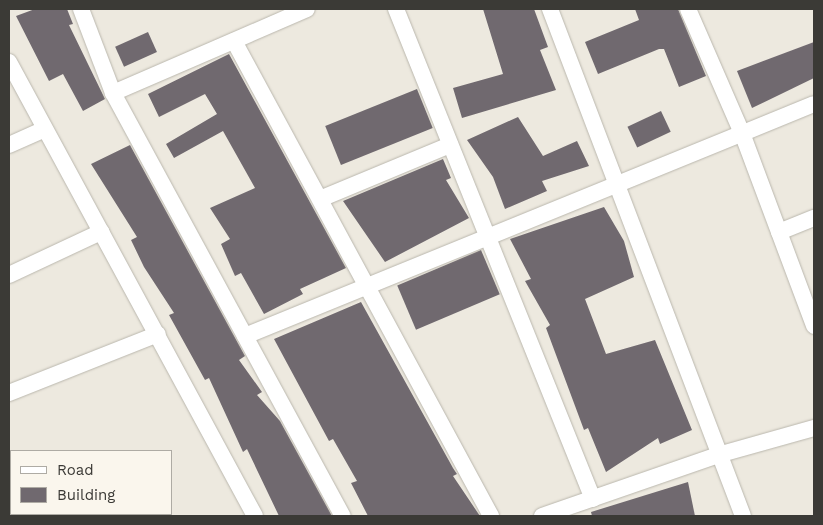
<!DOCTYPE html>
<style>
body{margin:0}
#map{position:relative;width:823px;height:525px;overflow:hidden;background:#ede9df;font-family:"Work Sans",sans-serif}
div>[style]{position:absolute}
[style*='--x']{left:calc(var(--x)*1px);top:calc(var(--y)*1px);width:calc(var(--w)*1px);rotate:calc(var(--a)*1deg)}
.building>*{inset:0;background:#70696f;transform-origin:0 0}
.roads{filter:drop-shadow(0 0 1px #bab7ad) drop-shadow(0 0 1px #bab7ad)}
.minor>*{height:16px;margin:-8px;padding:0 8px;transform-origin:8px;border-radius:8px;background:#fff}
span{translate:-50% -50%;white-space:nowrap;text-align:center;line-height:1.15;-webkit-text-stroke:5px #faf6ed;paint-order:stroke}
.frame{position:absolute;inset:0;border:10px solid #3b3a36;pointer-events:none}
.legend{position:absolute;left:10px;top:450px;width:162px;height:65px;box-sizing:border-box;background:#faf6ed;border:1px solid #aeaba4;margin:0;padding:6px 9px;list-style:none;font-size:15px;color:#3b3a36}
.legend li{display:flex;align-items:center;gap:10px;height:25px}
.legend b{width:25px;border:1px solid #aeaba4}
</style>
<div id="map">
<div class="building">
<div style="clip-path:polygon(35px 9px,67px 9px,73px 24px,69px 25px,105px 99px,83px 111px,63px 74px,49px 81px,16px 16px)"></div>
<div style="clip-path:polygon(483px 9px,534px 9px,548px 47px,540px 50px,556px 90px,462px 118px,453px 88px,503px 74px)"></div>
<div style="clip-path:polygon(635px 9px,678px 9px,706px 76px,679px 87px,664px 49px,659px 49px,598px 74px,585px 42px,639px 20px)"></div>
<div style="left:148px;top:32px;width:22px;height:36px;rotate:66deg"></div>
<div style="clip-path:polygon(814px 42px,814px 78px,752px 108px,737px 71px)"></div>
<div style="clip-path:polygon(229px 54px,346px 268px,300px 289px,303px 294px,264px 314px,241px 273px,235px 276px,221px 244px,230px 239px,210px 208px,255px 188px,223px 131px,174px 158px,166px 144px,217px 114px,205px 94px,159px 117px,148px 94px)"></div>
<div style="left:417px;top:89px;width:42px;height:99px;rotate:68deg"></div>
<div style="left:661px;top:111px;width:23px;height:37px;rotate:65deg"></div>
<div style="clip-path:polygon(518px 117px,543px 156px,577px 141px,589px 166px,542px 181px,547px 191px,505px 209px,493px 177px,467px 140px)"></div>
<div style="clip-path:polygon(130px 145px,245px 356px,239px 360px,262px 392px,257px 395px,280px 421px,332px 516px,279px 516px,247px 449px,243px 452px,209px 378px,205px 380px,169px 315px,174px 313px,144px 267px,131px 240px,137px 237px,91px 164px)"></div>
<div style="clip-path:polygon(443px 159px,451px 178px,446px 180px,469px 218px,385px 262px,343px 201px)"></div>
<div style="clip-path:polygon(604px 207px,624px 241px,634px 277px,585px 299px,606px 354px,655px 340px,692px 430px,660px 444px,658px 438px,606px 472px,588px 428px,584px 430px,546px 328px,550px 325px,525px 281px,531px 279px,510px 239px)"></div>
<div style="left:481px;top:250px;width:48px;height:91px;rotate:67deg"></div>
<div style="clip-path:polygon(361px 302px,453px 468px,457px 474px,453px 476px,480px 516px,368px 516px,351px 483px,357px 481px,333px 439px,329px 441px,274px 339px)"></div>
<div style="clip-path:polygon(688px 482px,695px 516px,592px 516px,591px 512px)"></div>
</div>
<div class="roads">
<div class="minor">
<div style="--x:81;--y:9;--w:90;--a:69.1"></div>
<div style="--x:113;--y:93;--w:481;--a:61.5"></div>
<div style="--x:396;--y:9;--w:528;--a:68.1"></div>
<div style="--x:550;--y:9;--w:542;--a:69.16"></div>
<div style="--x:688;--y:9;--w:135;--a:66.5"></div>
<div style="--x:742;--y:133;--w:206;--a:69.5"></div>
<div style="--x:234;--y:41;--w:540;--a:61.58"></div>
<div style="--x:9;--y:62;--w:516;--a:61.55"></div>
<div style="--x:113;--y:93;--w:211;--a:-23.4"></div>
<div style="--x:9;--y:145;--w:39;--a:-24"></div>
<div style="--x:320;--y:199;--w:141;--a:-22.6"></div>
<div style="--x:779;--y:232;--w:38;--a:-22"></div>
<div style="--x:9;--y:275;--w:102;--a:-25.1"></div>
<div style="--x:245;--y:336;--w:614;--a:-22.18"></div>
<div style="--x:9;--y:393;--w:160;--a:-21.6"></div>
<div style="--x:542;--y:516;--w:186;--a:-19.1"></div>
<div style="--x:718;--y:455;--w:100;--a:-15.7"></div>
</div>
</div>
<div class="frame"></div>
<ul class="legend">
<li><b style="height:6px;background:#fff"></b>Road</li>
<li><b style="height:14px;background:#70696f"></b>Building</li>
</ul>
</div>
